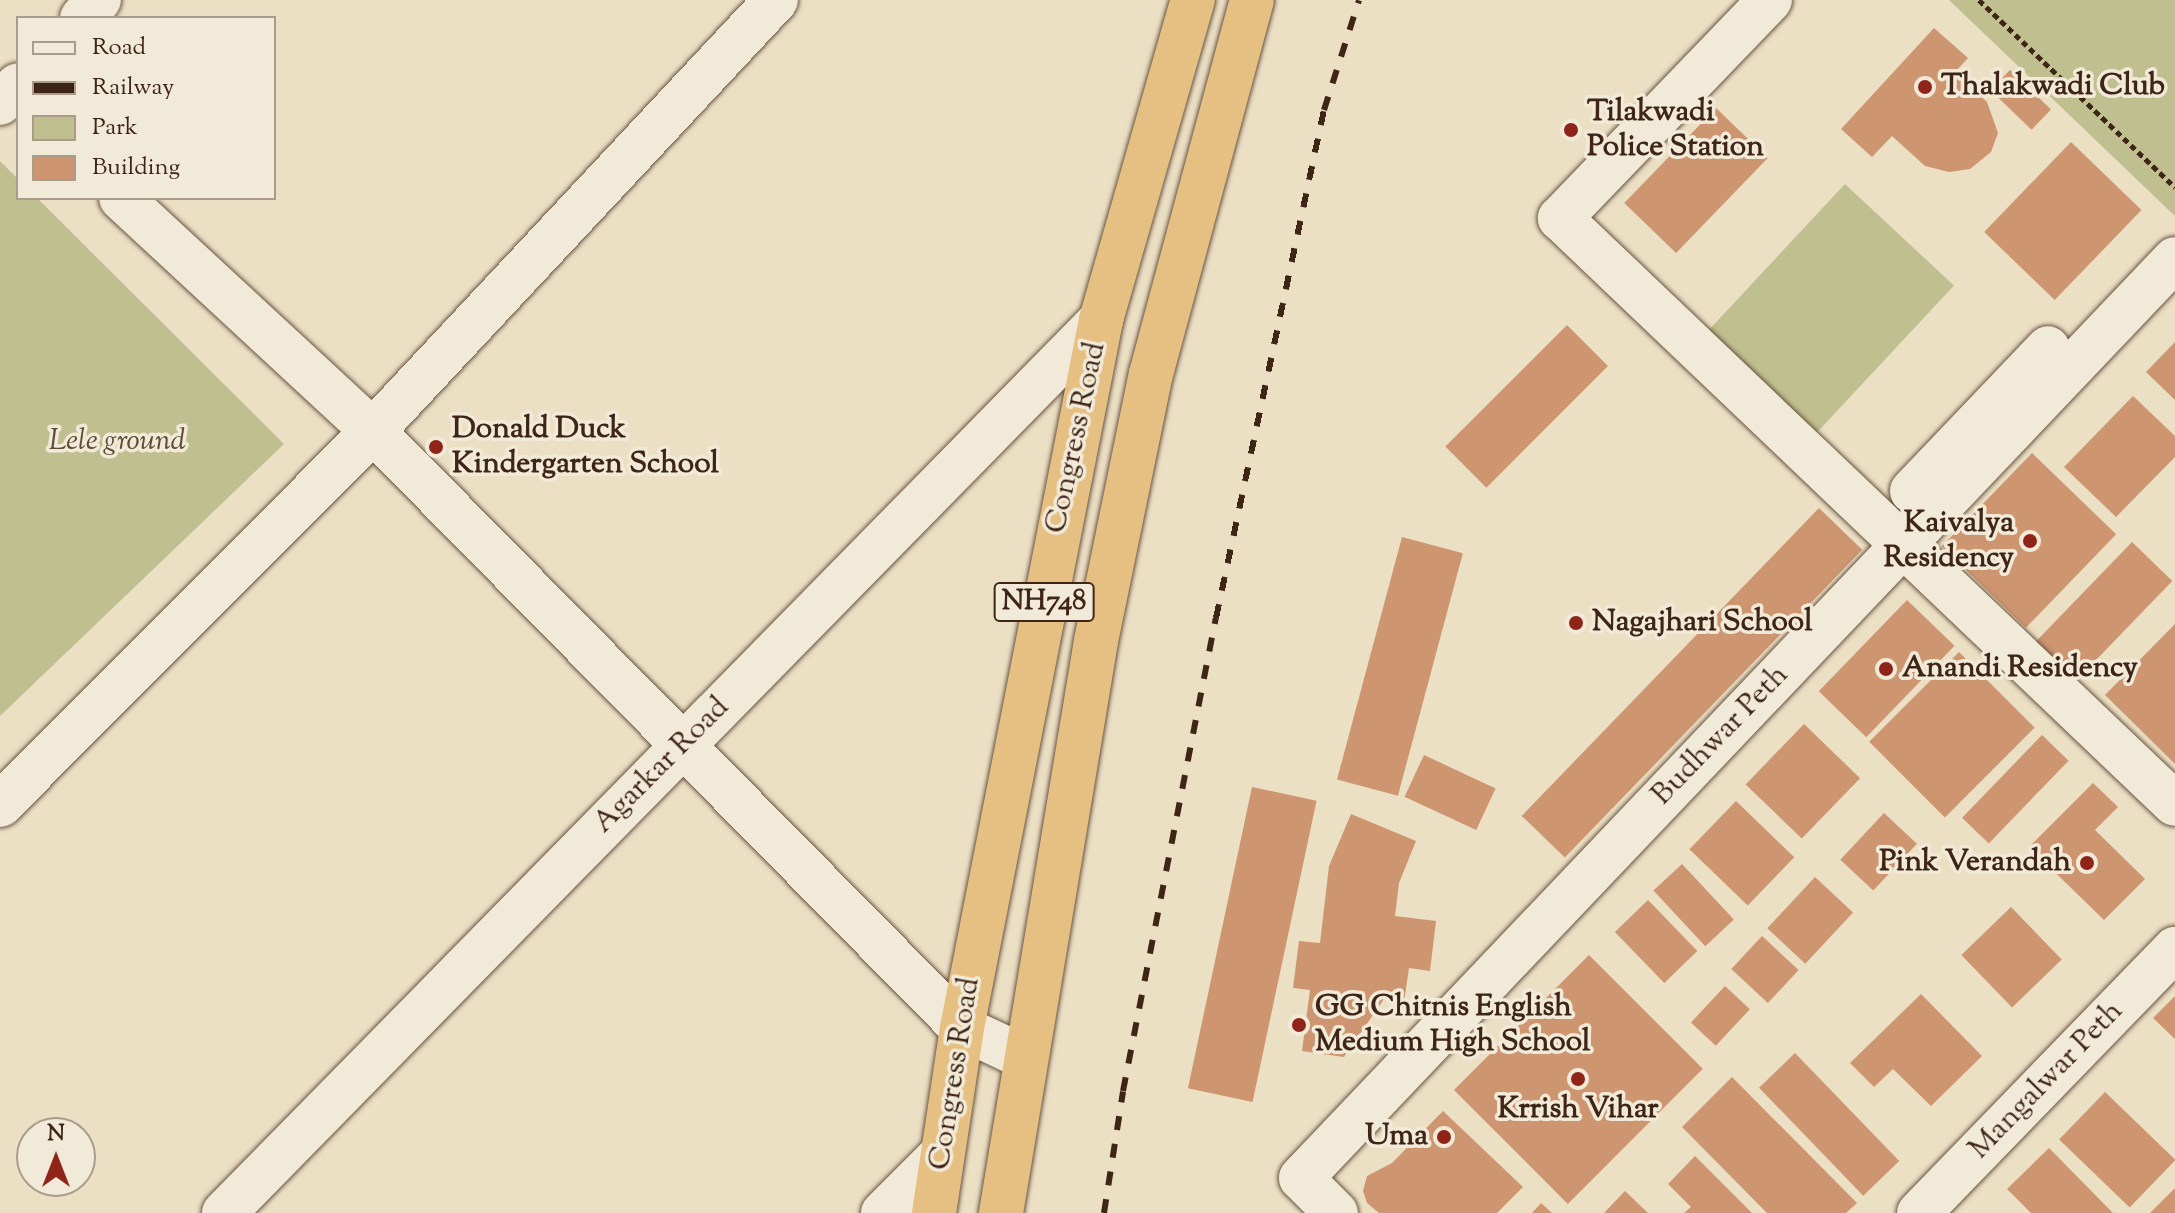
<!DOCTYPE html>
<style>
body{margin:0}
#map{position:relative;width:2175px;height:1213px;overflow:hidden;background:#ebdfc4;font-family:"Sorts Mill Goudy",serif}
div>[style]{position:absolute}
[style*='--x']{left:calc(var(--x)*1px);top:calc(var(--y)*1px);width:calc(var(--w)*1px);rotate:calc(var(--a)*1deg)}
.green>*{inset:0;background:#c0bf8f;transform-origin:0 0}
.building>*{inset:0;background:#cd9570;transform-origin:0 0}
.path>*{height:5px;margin-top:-2.5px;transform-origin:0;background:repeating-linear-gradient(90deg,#3e2515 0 6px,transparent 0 10px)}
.roads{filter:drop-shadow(0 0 2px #695441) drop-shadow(0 0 2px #695441)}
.minor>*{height:44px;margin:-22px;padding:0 22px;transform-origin:22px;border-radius:22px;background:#f2ead9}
.highway>*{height:44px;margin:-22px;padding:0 22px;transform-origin:22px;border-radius:22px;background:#e6c082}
.rail>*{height:6px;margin-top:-3px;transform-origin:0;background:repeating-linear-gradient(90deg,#3e2515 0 14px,transparent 0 28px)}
.dots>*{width:22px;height:22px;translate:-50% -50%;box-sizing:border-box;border:4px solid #f2ead9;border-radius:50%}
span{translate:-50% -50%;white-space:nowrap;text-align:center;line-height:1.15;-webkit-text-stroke:7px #f2ead9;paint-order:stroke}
.shield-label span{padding:2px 6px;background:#f2ead9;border:2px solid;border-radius:6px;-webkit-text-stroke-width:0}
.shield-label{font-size:28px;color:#3e2515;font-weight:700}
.poi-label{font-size:30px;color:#3e2515;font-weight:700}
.left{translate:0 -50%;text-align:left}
.right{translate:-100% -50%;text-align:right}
.street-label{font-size:30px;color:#3e2515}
.park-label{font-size:30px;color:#5e4c34;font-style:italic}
.legend{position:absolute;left:16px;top:16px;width:260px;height:184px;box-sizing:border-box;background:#f2ead9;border:2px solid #aa9b8b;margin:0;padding:10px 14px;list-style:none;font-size:24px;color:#3e2515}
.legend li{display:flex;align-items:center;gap:16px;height:40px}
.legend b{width:40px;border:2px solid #aa9b8b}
.north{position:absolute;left:16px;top:1117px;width:80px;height:80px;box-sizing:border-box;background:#f2ead9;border:2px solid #aa9b8b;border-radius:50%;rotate:0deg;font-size:22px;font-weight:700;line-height:32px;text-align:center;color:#3e2515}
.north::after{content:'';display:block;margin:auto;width:28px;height:36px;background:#8f2418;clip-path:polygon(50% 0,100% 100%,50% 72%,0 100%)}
</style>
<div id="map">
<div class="green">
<div style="clip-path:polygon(1949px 0,2175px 0,2175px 216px)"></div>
<div style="clip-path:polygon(0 161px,18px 179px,18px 198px,37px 198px,284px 444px,0 716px)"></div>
<div style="left:1845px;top:184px;width:149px;height:204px;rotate:43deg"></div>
</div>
<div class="building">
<div style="clip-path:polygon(1934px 28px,1968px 58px,1955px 72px,1987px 102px,1998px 133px,1991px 152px,1970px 169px,1949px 172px,1925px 166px,1892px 136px,1872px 157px,1841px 129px)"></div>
<div style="left:2010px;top:70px;width:57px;height:28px;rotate:44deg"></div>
<div style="left:1716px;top:108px;width:72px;height:132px;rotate:44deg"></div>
<div style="left:2071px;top:142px;width:98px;height:125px;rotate:44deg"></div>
<div style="left:1567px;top:325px;width:58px;height:172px;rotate:45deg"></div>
<div style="clip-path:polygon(2175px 342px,2175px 400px,2146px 372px)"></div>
<div style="clip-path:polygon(2133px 396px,2175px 436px,2175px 457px,2116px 517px,2064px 467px)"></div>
<div style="left:2032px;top:453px;width:117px;height:130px;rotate:44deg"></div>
<div style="left:1819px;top:508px;width:60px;height:428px;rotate:44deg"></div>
<div style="left:1402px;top:537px;width:63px;height:251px;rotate:15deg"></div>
<div style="left:2132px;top:542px;width:56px;height:139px;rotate:44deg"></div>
<div style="left:1907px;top:600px;width:66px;height:127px;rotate:44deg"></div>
<div style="clip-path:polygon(2175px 624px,2175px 764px,2105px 695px)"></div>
<div style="left:1959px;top:652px;width:107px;height:127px;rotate:45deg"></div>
<div style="left:1804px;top:724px;width:78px;height:84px;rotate:44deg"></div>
<div style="left:2042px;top:735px;width:37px;height:115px;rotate:44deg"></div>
<div style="left:1424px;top:755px;width:79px;height:46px;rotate:25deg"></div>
<div style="clip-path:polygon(2093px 783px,2118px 807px,2095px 830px,2145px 879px,2104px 920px,2029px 847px)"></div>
<div style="left:1252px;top:787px;width:66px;height:308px;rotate:12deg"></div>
<div style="left:1736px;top:801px;width:81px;height:67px;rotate:44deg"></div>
<div style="left:1884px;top:813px;width:45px;height:64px;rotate:43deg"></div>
<div style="clip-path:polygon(1351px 814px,1416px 841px,1399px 883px,1395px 916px,1436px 921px,1430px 971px,1409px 968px,1404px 1002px,1384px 999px,1344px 1057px,1302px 1051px,1310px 990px,1293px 988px,1299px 941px,1320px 943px,1329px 866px)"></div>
<div style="left:1682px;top:864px;width:76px;height:39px;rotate:47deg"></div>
<div style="left:1815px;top:877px;width:52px;height:70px;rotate:43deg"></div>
<div style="left:1648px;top:900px;width:71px;height:46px;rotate:46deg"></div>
<div style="left:2011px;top:907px;width:73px;height:69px;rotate:46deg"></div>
<div style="left:1762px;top:936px;width:50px;height:45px;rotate:43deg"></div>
<div style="left:1589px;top:955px;width:161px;height:191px;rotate:45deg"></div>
<div style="left:1725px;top:986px;width:34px;height:50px;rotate:43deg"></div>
<div style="clip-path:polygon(1921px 994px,1982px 1056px,1931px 1106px,1893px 1069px,1874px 1087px,1850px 1063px)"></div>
<div style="clip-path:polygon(2175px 996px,2175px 1039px,2153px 1018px)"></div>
<div style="left:1795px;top:1053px;width:150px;height:50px;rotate:46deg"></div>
<div style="clip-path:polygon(1732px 1077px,1857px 1203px,1846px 1213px,1767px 1213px,1682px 1127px)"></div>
<div style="left:2105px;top:1092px;width:98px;height:66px;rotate:44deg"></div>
<div style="clip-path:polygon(1443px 1111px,1523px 1187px,1497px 1213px,1379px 1213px,1367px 1203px,1363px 1191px,1367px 1176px,1392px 1163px)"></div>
<div style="clip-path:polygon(2049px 1148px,2113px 1213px,2031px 1213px,2007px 1189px)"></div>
<div style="clip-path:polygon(1695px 1156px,1752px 1213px,1684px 1213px,1691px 1207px,1668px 1184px)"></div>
<div style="clip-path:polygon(2175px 1188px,2175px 1213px,2150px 1213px)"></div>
<div style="clip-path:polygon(1625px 1191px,1648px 1213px,1604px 1213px)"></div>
<div style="clip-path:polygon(1541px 1203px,1552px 1213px,1532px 1213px)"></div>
</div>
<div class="path">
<div style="--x:1979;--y:0;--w:271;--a:43.7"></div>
</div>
<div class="roads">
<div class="minor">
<div style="--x:1770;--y:0;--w:303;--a:133.9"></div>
<div style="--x:1560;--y:218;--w:849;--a:43.62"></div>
<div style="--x:82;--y:18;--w:25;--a:-47"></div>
<div style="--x:0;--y:103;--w:25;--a:-45"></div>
<div style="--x:121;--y:198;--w:343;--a:42.8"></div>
<div style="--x:373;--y:431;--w:839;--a:45.39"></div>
<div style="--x:962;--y:1028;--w:68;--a:25.1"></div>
<div style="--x:1912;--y:491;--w:197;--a:-46.4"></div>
<div style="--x:0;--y:805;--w:528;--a:-45.08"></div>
<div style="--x:373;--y:431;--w:590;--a:-46.92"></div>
<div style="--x:224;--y:1213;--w:1252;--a:-45.52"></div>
<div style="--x:883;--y:1213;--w:83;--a:-45"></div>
<div style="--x:1336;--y:1213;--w:49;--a:-135"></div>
<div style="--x:1301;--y:1178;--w:1268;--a:-46.44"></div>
<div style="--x:1919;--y:1213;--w:368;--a:-45.9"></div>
</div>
<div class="highway">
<div style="--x:934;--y:1213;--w:187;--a:-81.4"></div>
<div style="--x:962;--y:1028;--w:722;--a:-78.89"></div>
<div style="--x:1101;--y:320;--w:333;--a:-74"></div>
<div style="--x:1001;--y:1213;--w:580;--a:-80.57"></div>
<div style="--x:1096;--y:641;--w:273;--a:-78.4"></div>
<div style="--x:1151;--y:374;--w:387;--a:-74.9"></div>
</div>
</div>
<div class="rail">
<div style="--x:1104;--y:1213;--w:123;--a:-81.1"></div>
<div style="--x:1123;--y:1091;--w:482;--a:-78.9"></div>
<div style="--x:1216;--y:618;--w:519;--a:-78"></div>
<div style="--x:1324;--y:110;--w:115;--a:-72.3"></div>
</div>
<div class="dots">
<div style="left:1925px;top:87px;background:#8f2418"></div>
<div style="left:1571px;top:130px;background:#8f2418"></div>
<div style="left:436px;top:447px;background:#8f2418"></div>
<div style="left:2030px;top:541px;background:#8f2418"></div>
<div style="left:1576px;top:623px;background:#8f2418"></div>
<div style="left:1886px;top:669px;background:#8f2418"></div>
<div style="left:2087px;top:863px;background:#8f2418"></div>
<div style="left:1299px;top:1025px;background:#8f2418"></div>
<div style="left:1578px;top:1079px;background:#8f2418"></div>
<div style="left:1444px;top:1137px;background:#8f2418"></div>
</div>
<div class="shield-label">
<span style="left:1044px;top:602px">NH748</span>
</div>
<div class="poi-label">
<span class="left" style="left:1941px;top:87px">Thalakwadi Club</span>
<span class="left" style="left:1587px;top:130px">Tilakwadi<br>Police Station</span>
<span class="left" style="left:452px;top:447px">Donald Duck<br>Kindergarten School</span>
<span class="right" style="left:2014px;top:541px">Kaivalya<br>Residency</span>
<span class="left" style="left:1592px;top:623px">Nagajhari School</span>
<span class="left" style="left:1902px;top:669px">Anandi Residency</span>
<span class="right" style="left:2071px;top:863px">Pink Verandah</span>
<span class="left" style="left:1315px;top:1025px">GG Chitnis English<br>Medium High School</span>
<span style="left:1578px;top:1110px">Krrish Vihar</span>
<span class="right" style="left:1428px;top:1137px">Uma</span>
</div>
<div class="street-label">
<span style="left:1077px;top:438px;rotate:-78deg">Congress Road</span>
<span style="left:1721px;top:736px;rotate:-46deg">Budhwar Peth</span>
<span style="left:662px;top:766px;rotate:-45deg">Agarkar Road</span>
<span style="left:956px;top:1074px;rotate:-81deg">Congress Road</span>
<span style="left:2047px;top:1081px;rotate:-46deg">Mangalwar Peth</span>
</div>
<div class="park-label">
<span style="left:117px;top:442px">Lele ground</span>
</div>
<ul class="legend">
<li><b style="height:10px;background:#f2ead9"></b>Road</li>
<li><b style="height:10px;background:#3e2515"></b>Railway</li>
<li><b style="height:22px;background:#c0bf8f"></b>Park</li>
<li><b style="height:22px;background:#cd9570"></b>Building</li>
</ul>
<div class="north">N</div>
</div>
